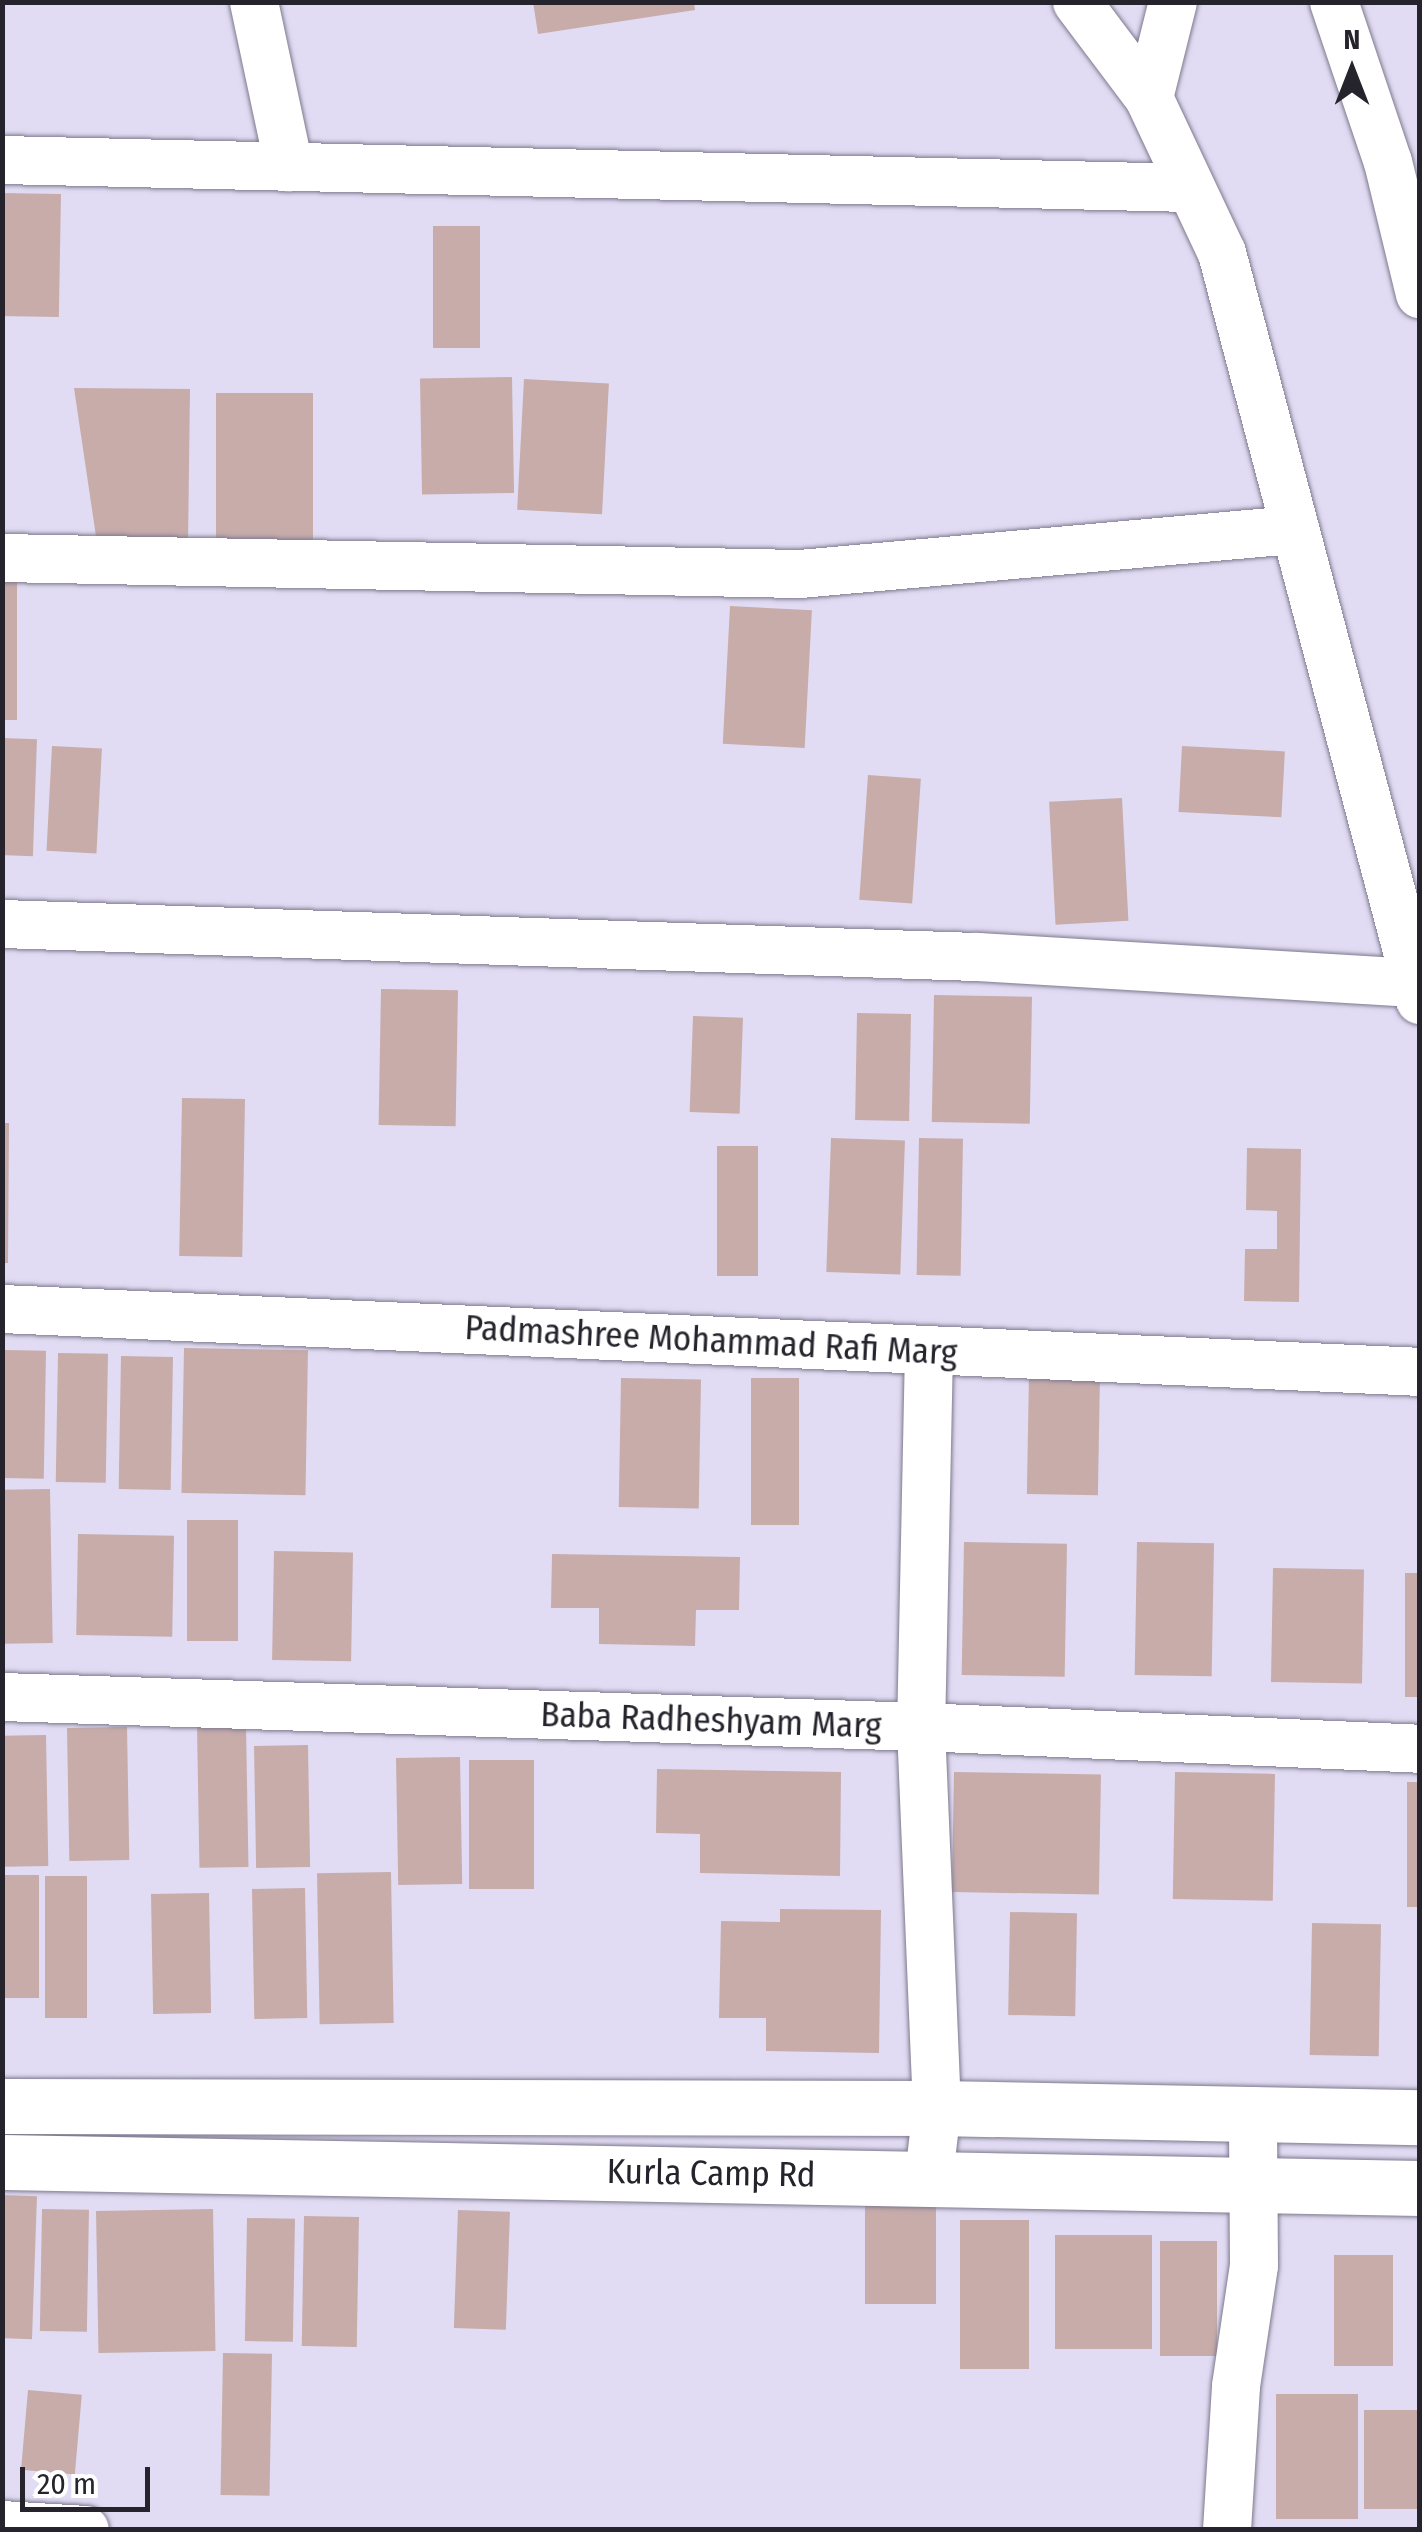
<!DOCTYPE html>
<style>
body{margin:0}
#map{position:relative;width:1422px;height:2532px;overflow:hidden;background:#e1dcf3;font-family:"Fira Sans Condensed",sans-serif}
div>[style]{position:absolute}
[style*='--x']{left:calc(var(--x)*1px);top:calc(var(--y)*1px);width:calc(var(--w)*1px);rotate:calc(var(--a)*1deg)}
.building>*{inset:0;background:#c7acaa;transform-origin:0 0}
.roads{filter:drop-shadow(0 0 2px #7e798e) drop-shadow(0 0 2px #7e798e)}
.street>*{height:48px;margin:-24px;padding:0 24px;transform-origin:24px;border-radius:24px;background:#fff}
.secondary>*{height:55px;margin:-27.5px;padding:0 27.5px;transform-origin:27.5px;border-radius:27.5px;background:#fff}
span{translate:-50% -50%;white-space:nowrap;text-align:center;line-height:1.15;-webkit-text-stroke:8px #fff;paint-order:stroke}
.street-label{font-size:35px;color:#25232b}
.frame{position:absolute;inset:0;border:5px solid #25232b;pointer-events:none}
.north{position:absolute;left:1302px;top:20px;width:100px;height:100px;-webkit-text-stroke:8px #fff;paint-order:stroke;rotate:0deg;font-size:28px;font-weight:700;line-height:40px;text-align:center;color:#25232b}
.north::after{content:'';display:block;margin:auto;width:35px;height:45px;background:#25232b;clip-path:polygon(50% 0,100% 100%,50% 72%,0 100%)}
.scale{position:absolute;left:20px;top:2467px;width:130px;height:45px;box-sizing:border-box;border:5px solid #25232b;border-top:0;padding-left:12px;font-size:30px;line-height:35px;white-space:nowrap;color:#25232b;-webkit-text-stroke:8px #fff;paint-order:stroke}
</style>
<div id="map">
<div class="building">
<div style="clip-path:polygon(533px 2px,694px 2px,695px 10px,538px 34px)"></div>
<div style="left:2px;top:193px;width:59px;height:123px;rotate:1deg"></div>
<div style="left:480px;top:226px;width:122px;height:47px;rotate:90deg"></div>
<div style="left:512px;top:377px;width:116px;height:92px;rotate:89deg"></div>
<div style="left:524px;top:379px;width:85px;height:131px;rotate:3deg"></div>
<div style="clip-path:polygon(74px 388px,190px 389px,188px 544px,97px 543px)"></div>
<div style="left:216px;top:393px;width:97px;height:149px"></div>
<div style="left:2px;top:578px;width:15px;height:142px"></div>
<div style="left:730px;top:606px;width:82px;height:138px;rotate:3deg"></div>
<div style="left:2px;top:738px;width:35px;height:117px;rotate:2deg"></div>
<div style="left:52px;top:746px;width:50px;height:105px;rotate:3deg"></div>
<div style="left:1182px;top:746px;width:103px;height:66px;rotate:3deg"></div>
<div style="left:868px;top:775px;width:53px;height:125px;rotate:4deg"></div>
<div style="left:1122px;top:798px;width:123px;height:73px;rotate:87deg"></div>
<div style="left:381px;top:989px;width:77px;height:136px;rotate:1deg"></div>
<div style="left:934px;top:995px;width:98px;height:127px;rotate:1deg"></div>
<div style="left:857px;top:1013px;width:54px;height:107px;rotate:1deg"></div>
<div style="left:693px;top:1016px;width:50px;height:96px;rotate:2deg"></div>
<div style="left:182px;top:1098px;width:63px;height:158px;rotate:1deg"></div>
<div style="clip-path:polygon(2px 1123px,9px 1123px,8px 1263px,2px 1263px)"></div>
<div style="left:831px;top:1138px;width:74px;height:134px;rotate:2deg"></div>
<div style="left:919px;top:1138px;width:44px;height:137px;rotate:1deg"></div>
<div style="left:717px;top:1146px;width:41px;height:130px"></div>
<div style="clip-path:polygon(1247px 1148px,1301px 1149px,1299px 1302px,1244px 1301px,1245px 1249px,1277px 1249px,1277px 1211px,1246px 1210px)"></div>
<div style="left:184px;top:1348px;width:124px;height:145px;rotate:1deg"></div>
<div style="left:4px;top:1350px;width:42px;height:128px;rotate:1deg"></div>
<div style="left:58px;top:1353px;width:50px;height:129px;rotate:1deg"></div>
<div style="left:121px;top:1356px;width:52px;height:133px;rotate:1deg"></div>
<div style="left:1029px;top:1373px;width:71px;height:121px;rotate:1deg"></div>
<div style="left:621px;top:1378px;width:80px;height:129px;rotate:1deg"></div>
<div style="left:751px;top:1378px;width:48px;height:147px"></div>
<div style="left:50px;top:1489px;width:154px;height:48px;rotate:89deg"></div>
<div style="left:187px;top:1520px;width:51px;height:121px"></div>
<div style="left:78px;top:1534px;width:96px;height:101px;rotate:1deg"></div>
<div style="left:964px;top:1542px;width:103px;height:133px;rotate:1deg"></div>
<div style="left:1137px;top:1542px;width:77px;height:133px;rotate:1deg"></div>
<div style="left:274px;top:1551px;width:79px;height:109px;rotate:1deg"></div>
<div style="clip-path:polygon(552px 1554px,740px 1557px,739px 1610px,696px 1610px,695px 1646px,599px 1644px,599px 1608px,551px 1608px)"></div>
<div style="left:1273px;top:1568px;width:91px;height:114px;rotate:1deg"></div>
<div style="left:1405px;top:1573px;width:15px;height:124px"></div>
<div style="left:246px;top:1726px;width:141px;height:49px;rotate:89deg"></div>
<div style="left:127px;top:1727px;width:133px;height:60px;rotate:89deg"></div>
<div style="left:46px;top:1735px;width:131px;height:44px;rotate:89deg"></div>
<div style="left:308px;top:1745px;width:122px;height:54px;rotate:89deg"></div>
<div style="left:460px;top:1757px;width:127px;height:64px;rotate:89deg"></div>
<div style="left:469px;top:1760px;width:65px;height:129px"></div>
<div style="clip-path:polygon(657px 1769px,841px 1772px,840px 1876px,700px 1873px,700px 1834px,656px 1833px)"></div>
<div style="left:954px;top:1772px;width:147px;height:120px;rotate:1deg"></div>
<div style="left:1175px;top:1772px;width:100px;height:127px;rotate:1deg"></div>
<div style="left:1407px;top:1782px;width:13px;height:125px"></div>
<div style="left:391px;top:1872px;width:151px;height:74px;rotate:89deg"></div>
<div style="left:2px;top:1875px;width:37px;height:123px"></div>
<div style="left:45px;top:1876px;width:42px;height:142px"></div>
<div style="left:305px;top:1888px;width:130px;height:53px;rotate:89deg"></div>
<div style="left:209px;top:1893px;width:120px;height:58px;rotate:89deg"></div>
<div style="clip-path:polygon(780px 1909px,881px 1910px,879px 2053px,766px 2051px,766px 2018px,719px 2018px,721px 1921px,780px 1922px)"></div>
<div style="left:1010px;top:1912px;width:67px;height:103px;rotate:1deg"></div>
<div style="left:1312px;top:1923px;width:69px;height:132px;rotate:1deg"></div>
<div style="left:2px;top:2195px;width:35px;height:143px;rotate:2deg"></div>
<div style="left:865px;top:2206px;width:71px;height:98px"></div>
<div style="left:42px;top:2209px;width:47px;height:122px;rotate:1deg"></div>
<div style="left:213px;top:2209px;width:142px;height:117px;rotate:89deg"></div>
<div style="left:458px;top:2210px;width:52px;height:118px;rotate:2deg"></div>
<div style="left:304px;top:2216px;width:55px;height:130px;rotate:1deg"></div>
<div style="left:247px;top:2218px;width:48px;height:123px;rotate:1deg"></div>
<div style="left:960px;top:2220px;width:69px;height:149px"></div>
<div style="left:1055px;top:2235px;width:97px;height:114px"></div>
<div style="left:1160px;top:2241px;width:57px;height:115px"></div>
<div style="left:1334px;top:2255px;width:59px;height:111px"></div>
<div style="left:223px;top:2353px;width:49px;height:142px;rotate:1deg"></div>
<div style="left:28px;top:2390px;width:54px;height:80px;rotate:5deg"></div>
<div style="left:1358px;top:2394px;width:125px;height:82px;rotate:90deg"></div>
<div style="left:1364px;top:2410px;width:56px;height:99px"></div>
</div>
<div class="roads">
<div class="street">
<div style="--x:254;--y:2;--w:169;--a:78"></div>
<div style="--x:1077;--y:2;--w:120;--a:53.1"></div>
<div style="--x:1149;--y:98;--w:171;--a:64.8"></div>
<div style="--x:1222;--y:253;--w:773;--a:75.15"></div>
<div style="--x:1334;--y:2;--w:169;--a:71.4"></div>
<div style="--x:1388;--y:162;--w:136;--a:76.4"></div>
<div style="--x:1149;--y:98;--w:99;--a:-76"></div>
<div style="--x:2;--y:160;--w:1189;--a:1.35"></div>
<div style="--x:2;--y:558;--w:798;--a:1.15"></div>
<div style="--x:800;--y:574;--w:497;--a:-5.1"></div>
<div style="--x:2;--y:924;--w:976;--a:1.94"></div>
<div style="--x:977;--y:957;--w:439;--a:3.4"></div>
<div style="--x:2;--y:1309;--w:1419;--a:2.54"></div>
<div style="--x:929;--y:1350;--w:377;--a:91.2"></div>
<div style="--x:921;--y:1727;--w:381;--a:87.6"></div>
<div style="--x:937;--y:2108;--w:68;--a:96.7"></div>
<div style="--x:2;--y:1697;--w:919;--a:1.87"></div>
<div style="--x:921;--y:1727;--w:499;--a:2.5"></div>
<div style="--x:2;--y:2525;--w:83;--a:3.4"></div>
<div style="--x:1227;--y:2530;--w:144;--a:-86.4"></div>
<div style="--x:1236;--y:2386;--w:121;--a:-81.5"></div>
<div style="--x:1254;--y:2266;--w:155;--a:-90.4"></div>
</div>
<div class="secondary">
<div style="--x:2;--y:2106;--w:935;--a:0.12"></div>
<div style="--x:937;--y:2108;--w:483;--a:1.1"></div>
<div style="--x:2;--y:2162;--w:1418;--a:1.05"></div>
</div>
</div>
<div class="street-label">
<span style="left:711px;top:1340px;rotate:3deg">Padmashree Mohammad Rafi Marg</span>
<span style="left:711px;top:1720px;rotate:2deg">Baba Radheshyam Marg</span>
<span style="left:711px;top:2173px;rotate:1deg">Kurla Camp Rd</span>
</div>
<div class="frame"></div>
<div class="north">N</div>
<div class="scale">20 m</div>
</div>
